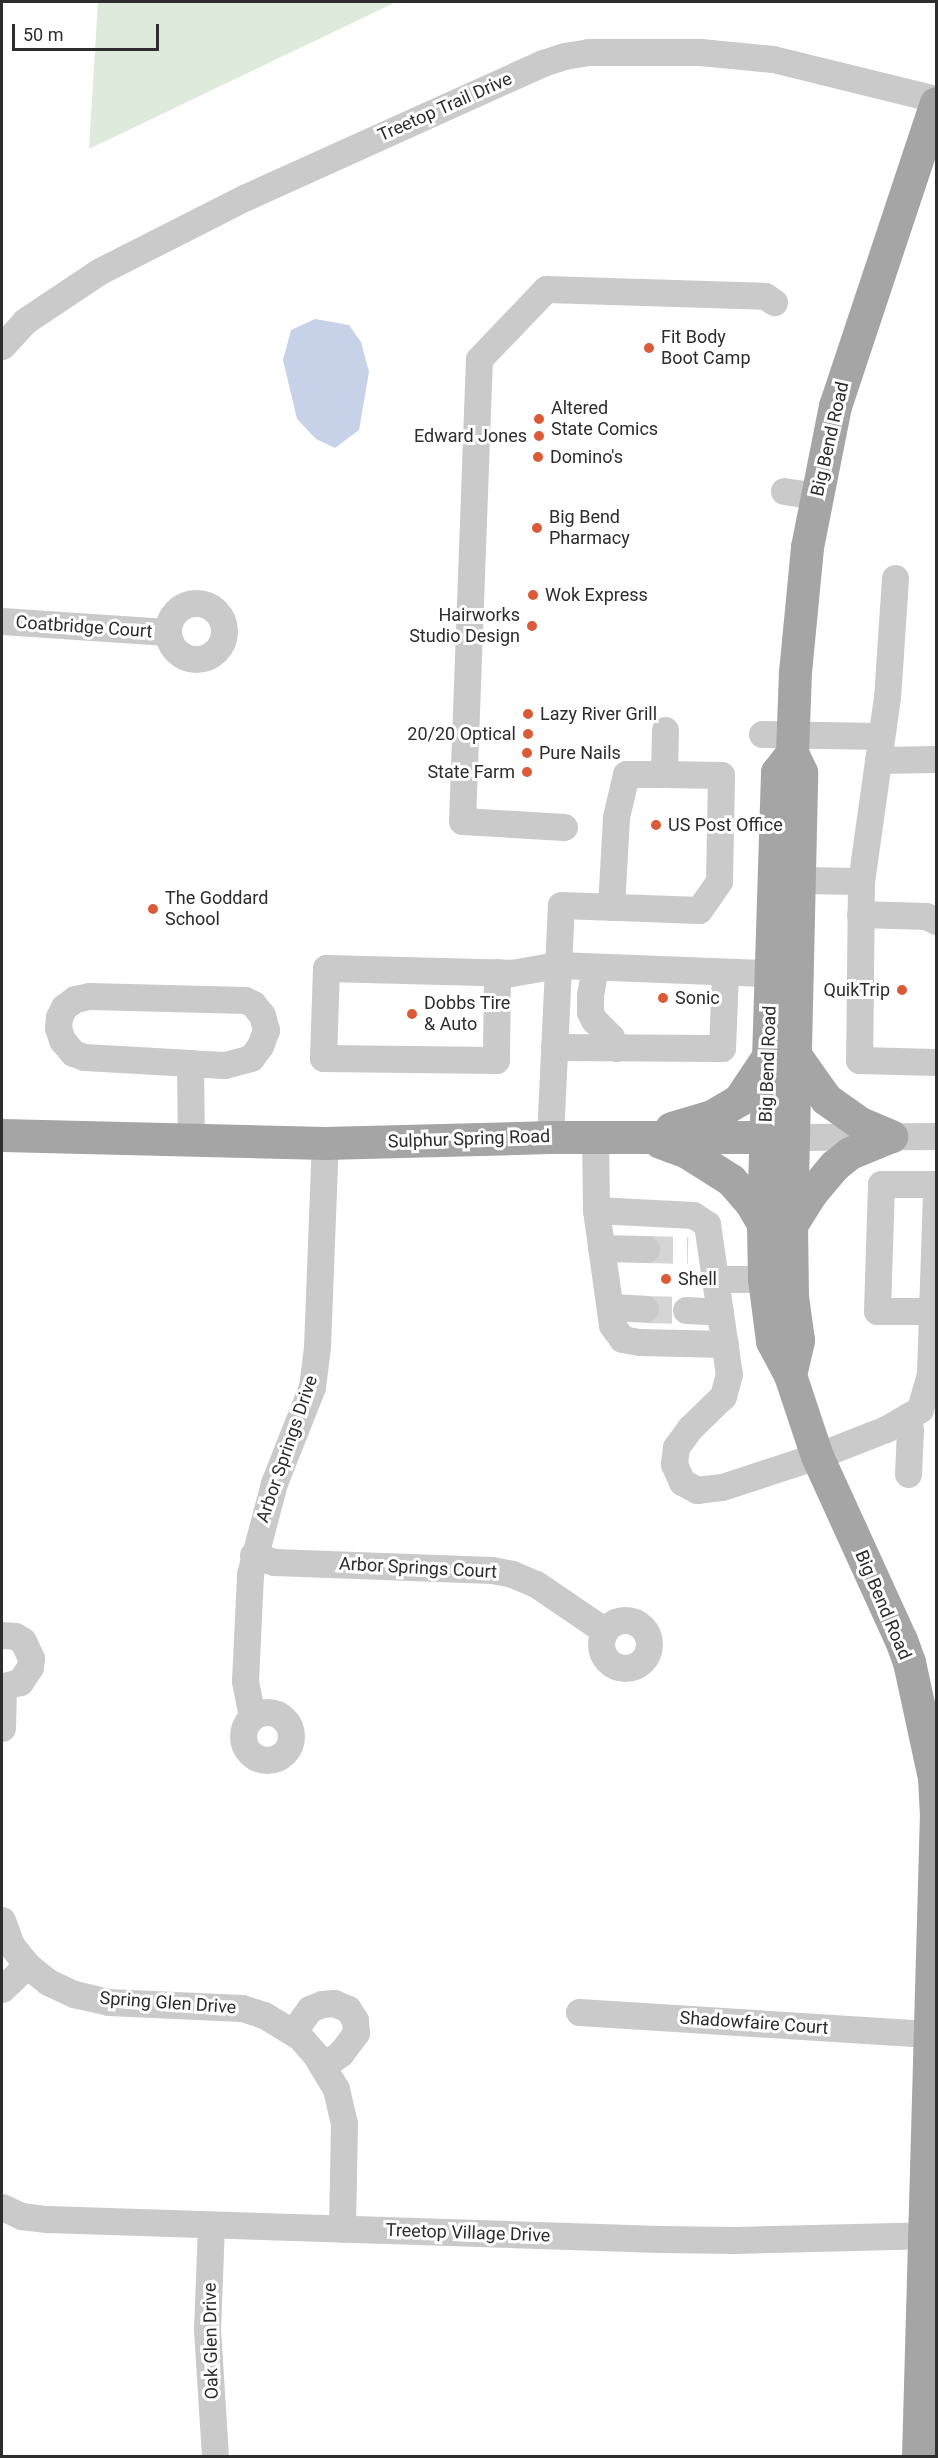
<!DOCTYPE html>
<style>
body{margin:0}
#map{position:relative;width:938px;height:2458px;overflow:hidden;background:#fff;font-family:Roboto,sans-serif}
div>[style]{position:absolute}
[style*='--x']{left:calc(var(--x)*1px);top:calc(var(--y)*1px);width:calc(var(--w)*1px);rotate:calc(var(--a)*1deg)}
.green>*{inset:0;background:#deeadb}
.water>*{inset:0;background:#c7d2e9}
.minor-tunnel>*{height:27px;margin-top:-13.5px;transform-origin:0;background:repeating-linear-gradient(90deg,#d5d5d5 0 27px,transparent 0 41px)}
.minor>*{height:27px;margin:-13.5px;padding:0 13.5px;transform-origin:13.5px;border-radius:13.5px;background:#cacaca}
.minor>.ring{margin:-13.5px;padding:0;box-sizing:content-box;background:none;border:27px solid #cacaca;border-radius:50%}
.major>*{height:33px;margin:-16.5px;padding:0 16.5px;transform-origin:16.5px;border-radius:16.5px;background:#a5a5a5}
.dots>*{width:16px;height:16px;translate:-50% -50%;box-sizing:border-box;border:3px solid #fff;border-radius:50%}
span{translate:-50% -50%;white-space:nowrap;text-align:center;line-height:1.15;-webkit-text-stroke:6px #fff;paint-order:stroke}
.street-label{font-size:18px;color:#2d2d2d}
.poi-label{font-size:18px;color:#2d2d2d}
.left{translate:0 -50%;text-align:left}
.right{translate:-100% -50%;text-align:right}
.frame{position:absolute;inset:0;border:3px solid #2d2d2d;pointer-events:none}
.scale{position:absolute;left:12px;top:24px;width:147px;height:27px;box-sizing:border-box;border:3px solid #2d2d2d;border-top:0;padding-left:8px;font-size:18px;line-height:21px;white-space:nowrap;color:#2d2d2d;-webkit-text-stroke:4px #fff;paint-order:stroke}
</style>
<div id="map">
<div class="green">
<div style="clip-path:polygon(98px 2px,396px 2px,89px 149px)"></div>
</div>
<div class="water">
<div style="clip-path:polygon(315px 319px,349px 325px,361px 342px,369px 372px,359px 430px,335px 448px,316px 439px,297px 419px,283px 360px,291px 330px)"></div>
</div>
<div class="minor-tunnel">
<div style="--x:646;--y:1249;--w:42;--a:1.4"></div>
<div style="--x:645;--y:1309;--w:41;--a:1.4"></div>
</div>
<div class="minor">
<div style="--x:2;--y:346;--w:34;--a:-47"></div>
<div style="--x:25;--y:321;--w:90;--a:-33.7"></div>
<div style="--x:100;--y:271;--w:164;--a:-26.9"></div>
<div style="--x:246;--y:197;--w:326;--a:-24.3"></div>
<div style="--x:543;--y:63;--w:22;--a:-18"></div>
<div style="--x:564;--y:56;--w:24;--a:-9"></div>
<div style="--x:588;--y:52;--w:112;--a:0"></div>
<div style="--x:700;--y:52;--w:73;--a:5.5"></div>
<div style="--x:773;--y:59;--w:168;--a:13.8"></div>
<div style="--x:784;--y:491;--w:33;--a:9"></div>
<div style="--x:895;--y:578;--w:119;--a:93.8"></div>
<div style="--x:887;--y:697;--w:186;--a:98"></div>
<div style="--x:861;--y:881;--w:179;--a:90.6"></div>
<div style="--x:859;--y:1060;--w:77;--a:1.5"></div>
<div class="ring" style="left:168px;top:603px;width:29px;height:29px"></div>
<div style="--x:2;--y:621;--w:165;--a:3.8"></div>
<div style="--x:762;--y:734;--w:119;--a:1"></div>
<div style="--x:878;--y:760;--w:58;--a:-1"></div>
<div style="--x:564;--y:827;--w:102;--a:-176.6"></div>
<div style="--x:462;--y:821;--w:462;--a:-87.9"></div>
<div style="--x:479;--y:359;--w:97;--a:-46.3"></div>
<div style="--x:546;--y:289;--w:219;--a:1.8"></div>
<div style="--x:765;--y:296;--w:11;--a:34"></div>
<div style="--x:799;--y:880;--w:62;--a:0.9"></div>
<div style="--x:611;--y:907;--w:90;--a:-86.8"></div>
<div style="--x:616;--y:817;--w:44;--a:-76.9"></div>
<div style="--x:626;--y:774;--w:38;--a:0"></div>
<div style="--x:664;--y:774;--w:44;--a:-88.7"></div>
<div style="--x:860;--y:914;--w:66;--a:1.7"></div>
<div style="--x:926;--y:916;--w:11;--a:27"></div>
<div style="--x:595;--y:967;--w:27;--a:100"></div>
<div style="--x:590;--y:994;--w:18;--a:90"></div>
<div style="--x:590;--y:1012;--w:9;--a:63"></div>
<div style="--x:594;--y:1020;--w:24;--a:45"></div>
<div style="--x:611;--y:1037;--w:12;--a:66"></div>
<div style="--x:497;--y:972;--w:88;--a:90.7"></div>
<div style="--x:496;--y:1060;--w:173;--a:-179.3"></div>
<div style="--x:323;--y:1058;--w:90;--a:-88.1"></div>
<div style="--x:326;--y:968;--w:185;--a:1.5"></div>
<div style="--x:511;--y:973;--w:48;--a:-9.7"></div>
<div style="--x:558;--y:965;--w:213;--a:2.2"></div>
<div style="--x:554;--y:1047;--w:168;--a:0.3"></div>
<div style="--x:722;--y:1048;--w:76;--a:-87.7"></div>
<div style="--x:190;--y:1063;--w:106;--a:-176.8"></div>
<div style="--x:84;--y:1057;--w:12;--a:-160"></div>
<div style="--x:73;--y:1053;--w:17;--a:-130"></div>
<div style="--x:62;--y:1040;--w:13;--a:-108"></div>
<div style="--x:58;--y:1028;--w:11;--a:-85"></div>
<div style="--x:59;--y:1017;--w:11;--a:-63"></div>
<div style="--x:64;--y:1007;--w:14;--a:-36"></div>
<div style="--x:75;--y:999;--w:14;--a:-12"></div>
<div style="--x:89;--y:996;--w:156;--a:1.5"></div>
<div style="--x:245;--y:1000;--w:9;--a:27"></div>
<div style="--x:253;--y:1004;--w:14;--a:51"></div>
<div style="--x:262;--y:1015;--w:16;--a:75"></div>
<div style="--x:266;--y:1030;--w:17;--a:111"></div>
<div style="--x:260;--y:1046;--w:15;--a:127"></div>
<div style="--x:251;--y:1058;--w:28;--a:165"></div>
<div style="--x:224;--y:1065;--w:34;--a:-177"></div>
<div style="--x:190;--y:1063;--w:77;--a:89.3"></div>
<div style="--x:550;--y:1137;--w:232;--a:-87.3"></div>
<div style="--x:561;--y:905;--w:138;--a:2.1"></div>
<div style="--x:699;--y:910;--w:35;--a:-55"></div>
<div style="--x:719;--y:881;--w:106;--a:-88.9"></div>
<div style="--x:721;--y:775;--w:57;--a:-179"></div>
<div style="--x:595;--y:1137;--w:73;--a:89.2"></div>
<div style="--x:596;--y:1210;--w:116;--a:82.1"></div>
<div style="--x:612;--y:1325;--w:17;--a:54"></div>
<div style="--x:622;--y:1339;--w:17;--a:10"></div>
<div style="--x:639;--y:1342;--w:86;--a:1.3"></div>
<div style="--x:793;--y:1137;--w:143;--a:-0.4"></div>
<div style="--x:936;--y:1184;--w:55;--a:180"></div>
<div style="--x:881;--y:1184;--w:127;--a:91.8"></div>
<div style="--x:877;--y:1311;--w:59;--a:0"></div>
<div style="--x:596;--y:1210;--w:97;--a:3"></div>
<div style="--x:693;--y:1215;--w:17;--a:33"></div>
<div style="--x:707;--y:1224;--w:152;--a:81.7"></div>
<div style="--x:729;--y:1374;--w:23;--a:105"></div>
<div style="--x:723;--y:1396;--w:46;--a:135.9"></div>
<div style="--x:690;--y:1428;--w:24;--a:126"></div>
<div style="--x:676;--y:1447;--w:17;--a:97"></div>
<div style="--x:674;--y:1464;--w:20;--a:66"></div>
<div style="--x:682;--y:1482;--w:17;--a:28"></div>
<div style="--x:697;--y:1490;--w:25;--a:-7"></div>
<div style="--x:722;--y:1487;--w:100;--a:-18.1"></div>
<div style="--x:817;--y:1456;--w:74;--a:-21.4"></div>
<div style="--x:886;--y:1429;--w:39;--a:-30"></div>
<div style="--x:920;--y:1409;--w:37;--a:-74"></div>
<div style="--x:930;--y:1373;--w:177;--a:-88.1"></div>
<div style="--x:601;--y:1248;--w:45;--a:1.3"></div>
<div style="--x:715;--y:1279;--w:49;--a:0"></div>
<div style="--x:610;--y:1307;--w:35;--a:3"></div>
<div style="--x:686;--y:1310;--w:34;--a:3"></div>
<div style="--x:908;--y:1416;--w:14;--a:82"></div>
<div style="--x:910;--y:1430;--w:44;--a:92.6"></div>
<div style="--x:253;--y:1555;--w:22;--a:18"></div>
<div style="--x:274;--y:1562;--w:218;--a:2.1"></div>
<div style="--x:492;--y:1570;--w:20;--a:11"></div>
<div style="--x:512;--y:1574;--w:26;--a:23"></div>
<div style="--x:536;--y:1584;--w:83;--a:34.3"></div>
<div class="ring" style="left:601px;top:1620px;width:21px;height:21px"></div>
<div style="--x:2;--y:1635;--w:13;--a:4"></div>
<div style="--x:15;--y:1636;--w:9;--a:32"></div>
<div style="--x:23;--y:1641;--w:19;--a:65"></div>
<div style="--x:31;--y:1658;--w:9;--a:96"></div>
<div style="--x:30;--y:1667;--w:18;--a:124"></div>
<div style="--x:20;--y:1682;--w:18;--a:167"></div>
<div class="ring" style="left:243px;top:1712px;width:21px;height:21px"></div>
<div style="--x:252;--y:1717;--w:37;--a:-101"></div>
<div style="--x:245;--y:1681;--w:107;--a:-87.3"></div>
<div style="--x:250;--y:1574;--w:94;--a:-75.2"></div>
<div style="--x:274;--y:1483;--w:103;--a:-68.4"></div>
<div style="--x:312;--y:1387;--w:40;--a:-82.9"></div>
<div style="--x:317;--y:1347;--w:204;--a:-87.8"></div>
<div style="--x:2;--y:1728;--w:41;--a:-88.6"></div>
<div style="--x:2;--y:1920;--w:27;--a:70"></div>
<div style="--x:11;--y:1945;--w:26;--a:51"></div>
<div style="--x:27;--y:1965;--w:27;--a:39"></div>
<div style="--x:48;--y:1982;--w:29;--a:25"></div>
<div style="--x:74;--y:1994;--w:35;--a:13"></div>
<div style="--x:108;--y:2002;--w:134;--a:2.6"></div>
<div style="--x:242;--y:2008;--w:23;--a:18"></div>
<div style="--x:264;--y:2015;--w:42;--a:31.4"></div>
<div style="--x:300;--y:2037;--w:23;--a:49"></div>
<div style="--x:315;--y:2054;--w:41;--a:59"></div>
<div style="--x:336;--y:2089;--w:35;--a:77"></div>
<div style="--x:344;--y:2123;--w:106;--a:91.1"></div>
<div style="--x:2;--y:1989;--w:35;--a:-44"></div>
<div style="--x:579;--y:2012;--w:350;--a:3.6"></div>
<div style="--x:293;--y:2032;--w:29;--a:-54"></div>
<div style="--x:310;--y:2009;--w:13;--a:-23"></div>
<div style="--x:322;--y:2004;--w:12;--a:-5"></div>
<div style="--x:334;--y:2003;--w:15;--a:23"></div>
<div style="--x:348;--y:2009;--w:13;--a:58"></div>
<div style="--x:355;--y:2020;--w:13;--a:86"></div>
<div style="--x:356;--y:2033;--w:25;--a:127"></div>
<div style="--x:341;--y:2053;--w:22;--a:144"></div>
<div style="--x:2;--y:2207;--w:21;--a:25"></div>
<div style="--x:21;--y:2216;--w:26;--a:7"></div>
<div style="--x:47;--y:2219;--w:613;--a:1.87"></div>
<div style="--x:660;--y:2239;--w:74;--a:0.8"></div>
<div style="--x:734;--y:2240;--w:202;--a:-1.4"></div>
<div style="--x:211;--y:2225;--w:104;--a:92.2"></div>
<div style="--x:207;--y:2329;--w:127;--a:86.4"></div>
</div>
<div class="major">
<div style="--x:792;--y:753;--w:24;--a:128"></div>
<div style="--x:777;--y:772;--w:452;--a:91.8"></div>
<div style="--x:763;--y:1224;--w:55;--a:89"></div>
<div style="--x:764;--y:1279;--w:63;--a:82.6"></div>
<div style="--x:772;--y:1341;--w:38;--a:62"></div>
<div style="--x:790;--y:1375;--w:85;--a:71.6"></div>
<div style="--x:817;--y:1456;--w:202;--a:65.5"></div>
<div style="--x:901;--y:1640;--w:23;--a:70"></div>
<div style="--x:909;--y:1662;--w:119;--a:77.8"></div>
<div style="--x:934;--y:1778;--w:34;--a:87"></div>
<div style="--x:936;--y:1812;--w:644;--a:91.6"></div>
<div style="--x:795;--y:1055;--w:54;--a:54.8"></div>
<div style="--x:826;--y:1099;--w:42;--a:35.2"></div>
<div style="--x:860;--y:1123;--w:34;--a:23"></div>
<div style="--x:671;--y:1128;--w:43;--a:-16.3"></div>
<div style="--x:712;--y:1116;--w:31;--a:-31"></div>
<div style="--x:739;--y:1100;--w:54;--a:-56.3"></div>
<div style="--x:2;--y:1135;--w:323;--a:1.4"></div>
<div style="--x:325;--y:1143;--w:225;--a:-1.5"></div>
<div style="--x:550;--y:1137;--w:238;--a:0"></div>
<div style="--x:660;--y:1142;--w:29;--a:20"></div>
<div style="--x:687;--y:1152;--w:52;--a:32.5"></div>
<div style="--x:731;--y:1180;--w:30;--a:49"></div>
<div style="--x:751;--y:1203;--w:24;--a:60"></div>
<div style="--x:791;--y:1225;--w:39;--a:-58"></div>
<div style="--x:812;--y:1192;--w:35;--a:-50"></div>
<div style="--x:835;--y:1165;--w:19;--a:-39"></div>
<div style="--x:850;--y:1153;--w:44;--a:-22.5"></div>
<div style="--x:790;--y:1375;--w:36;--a:-77"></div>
<div style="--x:798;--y:1340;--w:44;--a:-97.8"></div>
<div style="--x:792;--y:1296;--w:71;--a:-90.8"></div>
<div style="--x:791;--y:1225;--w:453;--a:-88.7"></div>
<div style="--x:801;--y:772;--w:21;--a:-115"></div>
<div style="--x:792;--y:753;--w:81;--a:-87.9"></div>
<div style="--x:795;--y:672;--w:126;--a:-84.5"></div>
<div style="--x:807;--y:547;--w:144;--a:-78.8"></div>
<div style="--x:835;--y:406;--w:319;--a:-71.6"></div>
</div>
<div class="dots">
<div style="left:649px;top:348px;background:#db5a37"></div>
<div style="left:539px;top:419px;background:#db5a37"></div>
<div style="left:539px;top:436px;background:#db5a37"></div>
<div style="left:538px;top:457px;background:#db5a37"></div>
<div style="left:537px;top:528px;background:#db5a37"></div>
<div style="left:533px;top:595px;background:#db5a37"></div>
<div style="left:532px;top:626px;background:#db5a37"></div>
<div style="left:528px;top:714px;background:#db5a37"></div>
<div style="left:528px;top:734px;background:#db5a37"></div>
<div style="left:527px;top:753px;background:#db5a37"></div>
<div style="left:527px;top:772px;background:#db5a37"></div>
<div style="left:656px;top:825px;background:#db5a37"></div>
<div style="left:153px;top:909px;background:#db5a37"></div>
<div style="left:902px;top:990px;background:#db5a37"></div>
<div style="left:663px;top:998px;background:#db5a37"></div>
<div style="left:412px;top:1014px;background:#db5a37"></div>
<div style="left:666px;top:1279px;background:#db5a37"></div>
</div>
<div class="street-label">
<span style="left:445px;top:107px;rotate:-24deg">Treetop Trail Drive</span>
<span style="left:830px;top:439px;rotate:-77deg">Big Bend Road</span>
<span style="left:84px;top:627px;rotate:4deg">Coatbridge Court</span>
<span style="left:768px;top:1064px;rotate:-88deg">Big Bend Road</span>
<span style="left:469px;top:1139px;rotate:-2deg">Sulphur Spring Road</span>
<span style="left:287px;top:1449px;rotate:-71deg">Arbor Springs Drive</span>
<span style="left:418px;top:1568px;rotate:3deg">Arbor Springs Court</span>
<span style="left:883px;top:1605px;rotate:67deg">Big Bend Road</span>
<span style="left:168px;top:2003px;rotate:4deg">Spring Glen Drive</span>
<span style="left:754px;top:2023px;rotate:4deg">Shadowfaire Court</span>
<span style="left:468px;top:2233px;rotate:2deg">Treetop Village Drive</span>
<span style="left:211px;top:2341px;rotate:-91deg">Oak Glen Drive</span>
</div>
<div class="poi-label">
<span class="left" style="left:661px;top:348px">Fit Body<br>Boot Camp</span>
<span class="left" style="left:551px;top:419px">Altered<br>State Comics</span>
<span class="right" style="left:527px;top:436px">Edward Jones</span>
<span class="left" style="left:550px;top:457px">Domino's</span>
<span class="left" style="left:549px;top:528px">Big Bend<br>Pharmacy</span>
<span class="left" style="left:545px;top:595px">Wok Express</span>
<span class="right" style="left:520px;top:626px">Hairworks<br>Studio Design</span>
<span class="left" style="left:540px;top:714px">Lazy River Grill</span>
<span class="right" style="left:516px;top:734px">20/20 Optical</span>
<span class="left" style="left:539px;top:753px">Pure Nails</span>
<span class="right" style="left:515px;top:772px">State Farm</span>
<span class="left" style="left:668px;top:825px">US Post Office</span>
<span class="left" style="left:165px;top:909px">The Goddard<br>School</span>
<span class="right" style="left:890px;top:990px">QuikTrip</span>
<span class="left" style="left:675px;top:998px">Sonic</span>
<span class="left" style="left:424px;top:1014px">Dobbs Tire<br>&amp; Auto</span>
<span class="left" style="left:678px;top:1279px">Shell</span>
</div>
<div class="frame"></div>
<div class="scale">50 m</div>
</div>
